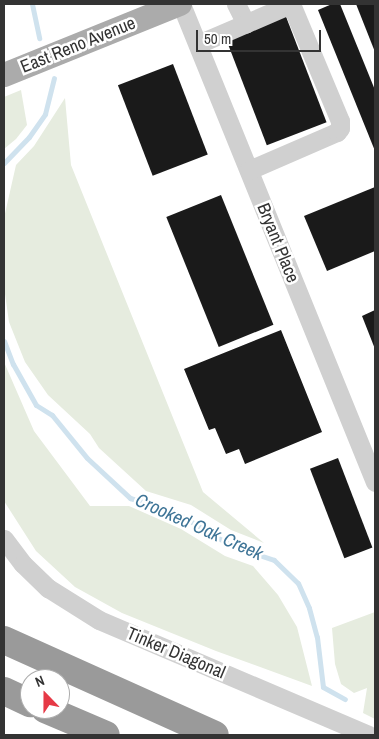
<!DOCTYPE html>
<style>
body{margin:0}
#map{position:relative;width:379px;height:739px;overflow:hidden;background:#fff;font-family:"Archivo Narrow",sans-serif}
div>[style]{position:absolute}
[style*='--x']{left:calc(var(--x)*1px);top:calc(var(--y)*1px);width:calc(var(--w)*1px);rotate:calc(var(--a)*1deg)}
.green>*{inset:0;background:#e6ecdf}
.stream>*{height:5px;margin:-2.5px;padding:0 2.5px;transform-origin:2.5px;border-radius:2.5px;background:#cfe2ee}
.building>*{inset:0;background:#1a1a1a;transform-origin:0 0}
.minor>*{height:19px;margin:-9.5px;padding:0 9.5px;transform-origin:9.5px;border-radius:9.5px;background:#d0d0d0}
.major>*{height:24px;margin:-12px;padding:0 12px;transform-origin:12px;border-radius:12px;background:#ababab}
.highway>*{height:28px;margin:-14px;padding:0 14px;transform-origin:14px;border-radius:14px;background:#9a9a9a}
span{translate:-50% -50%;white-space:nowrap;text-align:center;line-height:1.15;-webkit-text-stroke:5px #fff;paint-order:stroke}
.street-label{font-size:18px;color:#333}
.water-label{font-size:19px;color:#3f7597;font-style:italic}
.frame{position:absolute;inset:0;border:5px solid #333;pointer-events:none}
.north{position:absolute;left:20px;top:669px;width:50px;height:50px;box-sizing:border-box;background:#fff;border:1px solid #adadad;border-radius:50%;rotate:338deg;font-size:14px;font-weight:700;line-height:20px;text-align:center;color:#333}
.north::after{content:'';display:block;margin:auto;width:18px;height:22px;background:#e63946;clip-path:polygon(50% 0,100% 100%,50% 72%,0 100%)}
.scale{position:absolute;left:196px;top:30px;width:125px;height:22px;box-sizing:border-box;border:2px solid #333;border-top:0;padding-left:6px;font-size:15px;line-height:18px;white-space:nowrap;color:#333;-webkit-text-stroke:4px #fff;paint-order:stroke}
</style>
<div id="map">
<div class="green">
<div style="clip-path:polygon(21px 90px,27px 125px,16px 139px,4px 149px,4px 97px)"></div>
<div style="clip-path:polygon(65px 98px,71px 165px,203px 492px,264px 543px,231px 530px,191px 505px,146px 491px,99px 448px,90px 434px,48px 395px,25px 362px,9px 322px,4px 287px,4px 218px,16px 165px,34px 146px)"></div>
<div style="clip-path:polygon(4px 362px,34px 431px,90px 506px,129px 506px,181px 529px,225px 556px,253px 566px,278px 595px,297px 627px,312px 686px,216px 651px,122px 613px,75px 587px,36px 551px,4px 501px)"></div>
<div style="clip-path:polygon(375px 612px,375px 719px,363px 713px,367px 688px,354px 693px,341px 684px,335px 664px,332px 628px)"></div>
</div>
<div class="stream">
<div style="--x:32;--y:4;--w:35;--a:78"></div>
<div style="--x:4;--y:163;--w:36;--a:-46"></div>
<div style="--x:29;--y:137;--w:28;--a:-55"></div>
<div style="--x:45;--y:114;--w:37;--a:-76"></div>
<div style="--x:4;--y:341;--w:25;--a:69"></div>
<div style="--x:13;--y:364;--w:47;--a:60.7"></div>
<div style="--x:36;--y:405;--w:19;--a:32"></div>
<div style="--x:52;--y:415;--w:55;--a:50.9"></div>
<div style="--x:87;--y:458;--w:59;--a:42.9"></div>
<div style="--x:130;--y:498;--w:47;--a:17.3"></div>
<div style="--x:175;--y:512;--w:66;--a:30.8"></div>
<div style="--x:232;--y:546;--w:44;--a:18.4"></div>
<div style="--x:274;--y:560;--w:33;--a:44"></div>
<div style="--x:298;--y:583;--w:27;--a:66"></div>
<div style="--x:309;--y:608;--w:30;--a:75"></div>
<div style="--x:317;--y:637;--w:50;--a:83.2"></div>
<div style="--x:323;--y:687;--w:25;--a:29"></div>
</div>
<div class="building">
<div style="clip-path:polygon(332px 4px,340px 4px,375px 90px,375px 151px,318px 10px)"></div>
<div style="clip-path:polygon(356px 4px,375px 4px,375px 52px)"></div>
<div style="left:285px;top:14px;width:116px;height:64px;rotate:69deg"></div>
<div style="left:173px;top:64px;width:97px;height:59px;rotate:69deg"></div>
<div style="clip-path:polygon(375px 187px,375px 251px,327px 271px,304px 216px)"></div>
<div style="left:221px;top:195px;width:140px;height:59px;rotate:68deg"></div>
<div style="clip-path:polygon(375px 310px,375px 349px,362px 316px)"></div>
<div style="clip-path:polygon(281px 330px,322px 432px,245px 464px,239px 449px,226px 454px,215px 428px,209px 430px,184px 369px)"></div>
<div style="left:338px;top:458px;width:96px;height:30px;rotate:69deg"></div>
</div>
<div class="minor">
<div style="--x:181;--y:4;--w:516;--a:67.91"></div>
<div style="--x:236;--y:4;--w:22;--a:63"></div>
<div style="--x:198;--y:44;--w:101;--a:-23.3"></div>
<div style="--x:249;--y:170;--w:96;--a:-23.4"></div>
<div style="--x:337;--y:132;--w:5;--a:-53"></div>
<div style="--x:340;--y:128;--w:7;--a:-90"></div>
<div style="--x:340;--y:121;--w:127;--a:-112.7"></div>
<div style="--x:4;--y:539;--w:31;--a:53"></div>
<div style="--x:23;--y:564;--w:35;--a:44"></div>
<div style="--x:48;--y:588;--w:60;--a:32.1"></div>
<div style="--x:99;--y:620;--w:293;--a:23.1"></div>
</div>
<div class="major">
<div style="--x:4;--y:75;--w:190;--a:-22"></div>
</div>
<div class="highway">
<div style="--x:4;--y:640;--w:231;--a:24.2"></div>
<div style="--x:4;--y:691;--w:29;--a:25"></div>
<div style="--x:45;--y:709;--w:66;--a:23.1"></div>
</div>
<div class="street-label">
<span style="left:78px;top:45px;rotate:-22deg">East Reno Avenue</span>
<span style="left:278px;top:243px;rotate:68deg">Bryant Place</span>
<span style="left:176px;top:653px;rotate:23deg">Tinker Diagonal</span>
</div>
<div class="water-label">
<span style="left:199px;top:527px;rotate:24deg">Crooked Oak Creek</span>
</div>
<div class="frame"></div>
<div class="north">N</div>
<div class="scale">50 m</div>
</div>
